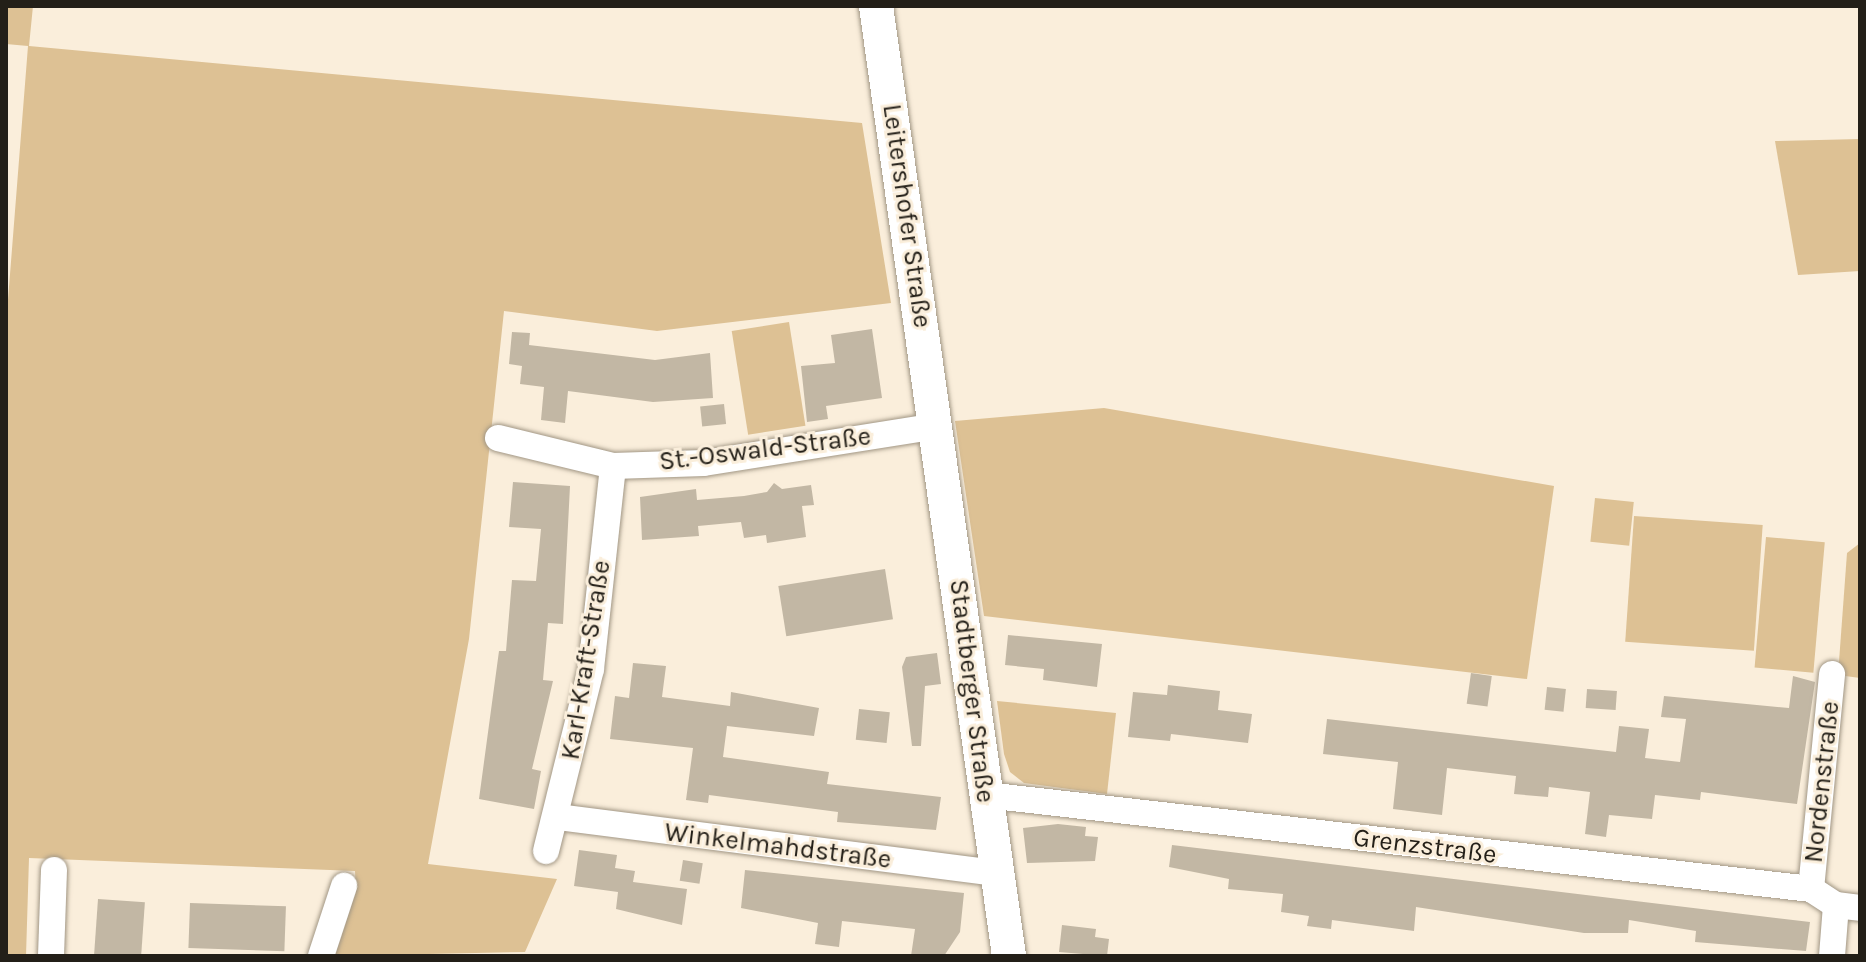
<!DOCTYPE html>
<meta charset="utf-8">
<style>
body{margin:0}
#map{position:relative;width:1866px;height:962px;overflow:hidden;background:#faeedb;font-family:Karla,sans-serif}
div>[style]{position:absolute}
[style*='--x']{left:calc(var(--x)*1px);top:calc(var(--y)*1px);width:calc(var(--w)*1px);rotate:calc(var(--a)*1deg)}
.green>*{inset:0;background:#ddc194;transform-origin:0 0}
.building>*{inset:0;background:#c2b7a4;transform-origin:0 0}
.roads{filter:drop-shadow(0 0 2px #a19684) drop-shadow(0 0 2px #a19684)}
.minor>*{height:26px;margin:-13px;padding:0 13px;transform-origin:13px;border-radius:13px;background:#fff}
.tertiary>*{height:34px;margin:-17px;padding:0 17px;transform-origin:17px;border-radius:17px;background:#fff}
span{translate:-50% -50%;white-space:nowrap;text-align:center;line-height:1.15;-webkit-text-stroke:6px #faeedb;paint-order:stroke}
.street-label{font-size:26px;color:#231f18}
.frame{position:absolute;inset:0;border:8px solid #231f18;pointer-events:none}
</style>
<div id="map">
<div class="green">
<div style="clip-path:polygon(6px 6px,33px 6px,29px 46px,862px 123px,891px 303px,657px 331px,504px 311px,469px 639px,428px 864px,557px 879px,525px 952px,335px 956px,356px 892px,355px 871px,29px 858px,26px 956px,6px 956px,6px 325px,28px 46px,6px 44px)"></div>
<div style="clip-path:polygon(1860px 139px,1860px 271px,1798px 275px,1775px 141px)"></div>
<div style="left:789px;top:322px;width:105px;height:58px;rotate:81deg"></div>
<div style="clip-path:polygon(1104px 408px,1554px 486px,1527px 679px,984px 616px,955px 421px)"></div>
<div style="left:1595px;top:498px;width:39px;height:44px;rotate:6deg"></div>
<div style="left:1634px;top:516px;width:129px;height:126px;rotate:4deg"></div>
<div style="left:1766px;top:537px;width:59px;height:131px;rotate:5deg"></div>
<div style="clip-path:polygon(1860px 543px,1860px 678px,1838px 675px,1847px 553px)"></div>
<div style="clip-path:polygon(997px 701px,1116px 713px,1107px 794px,1024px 783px,1010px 772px,1004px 754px)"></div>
</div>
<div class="building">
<div style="clip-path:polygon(872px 329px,882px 398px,826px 406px,828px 419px,807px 422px,801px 366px,835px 363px,831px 335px)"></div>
<div style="clip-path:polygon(512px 332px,530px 333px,529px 345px,655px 360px,710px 353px,713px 398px,653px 402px,568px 391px,565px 423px,541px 420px,544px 387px,520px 384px,522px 366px,509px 364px)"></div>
<div style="left:724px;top:404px;width:20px;height:24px;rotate:84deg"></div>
<div style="clip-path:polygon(513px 482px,570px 486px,563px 624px,548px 623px,543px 680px,553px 681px,532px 769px,541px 771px,534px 809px,479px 799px,499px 651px,506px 651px,512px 580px,536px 581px,541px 529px,509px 527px)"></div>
<div style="clip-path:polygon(774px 483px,782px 489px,811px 485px,814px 505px,802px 506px,806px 537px,767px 543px,766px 535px,744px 538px,741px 522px,698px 526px,699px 536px,642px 540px,640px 497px,696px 489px,697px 500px,744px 496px,767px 492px)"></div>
<div style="left:885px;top:569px;width:51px;height:108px;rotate:81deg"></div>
<div style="clip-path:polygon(1008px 635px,1102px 644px,1097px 687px,1043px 680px,1044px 669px,1005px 665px)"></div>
<div style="clip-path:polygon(937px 653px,941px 684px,925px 686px,921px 746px,912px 746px,902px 667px,906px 657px)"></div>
<div style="clip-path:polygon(633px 663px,666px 666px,662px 697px,730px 706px,731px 692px,819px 708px,814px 736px,727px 726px,723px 757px,829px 772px,827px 784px,941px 797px,936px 830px,837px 822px,838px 812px,709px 795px,708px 803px,686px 800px,693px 748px,610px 739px,615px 696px,629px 698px)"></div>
<div style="left:1471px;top:673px;width:21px;height:31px;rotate:8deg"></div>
<div style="clip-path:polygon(1793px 676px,1815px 682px,1797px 804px,1701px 792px,1700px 800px,1655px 795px,1652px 819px,1609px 815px,1606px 837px,1585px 834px,1590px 792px,1549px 787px,1548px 797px,1514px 794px,1516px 776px,1447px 768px,1442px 815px,1393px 809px,1398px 762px,1323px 754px,1327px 719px,1616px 752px,1619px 726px,1649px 729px,1645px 758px,1680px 762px,1686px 719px,1661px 717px,1664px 696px,1789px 708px)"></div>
<div style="clip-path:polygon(1168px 685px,1220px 691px,1218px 710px,1252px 714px,1248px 743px,1171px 734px,1170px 741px,1128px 737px,1133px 692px,1167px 695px)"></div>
<div style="left:1547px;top:687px;width:19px;height:23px;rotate:6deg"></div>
<div style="left:1587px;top:689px;width:30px;height:19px;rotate:4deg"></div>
<div style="left:859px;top:709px;width:31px;height:31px;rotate:6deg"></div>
<div style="clip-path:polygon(1058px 824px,1086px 827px,1085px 836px,1098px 837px,1095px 861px,1027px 863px,1023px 828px)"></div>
<div style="clip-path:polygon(1172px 845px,1810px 922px,1806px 951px,1695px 942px,1696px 931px,1629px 920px,1628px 933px,1584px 933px,1416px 907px,1414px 931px,1332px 920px,1331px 929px,1307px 926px,1309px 916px,1281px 912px,1283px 894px,1228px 889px,1229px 879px,1169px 867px)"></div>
<div style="clip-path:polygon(579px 850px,617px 855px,615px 868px,635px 871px,633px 882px,687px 889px,682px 925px,616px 909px,618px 892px,574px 886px)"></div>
<div style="left:683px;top:860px;width:20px;height:21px;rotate:9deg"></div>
<div style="clip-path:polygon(745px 870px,964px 893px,960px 932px,944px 956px,911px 956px,915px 929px,842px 921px,839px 947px,815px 944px,818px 923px,741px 908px)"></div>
<div style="left:98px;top:899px;width:47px;height:57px;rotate:4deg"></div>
<div style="left:190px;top:903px;width:96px;height:45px;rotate:2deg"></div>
<div style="clip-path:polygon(1062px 925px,1096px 929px,1095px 937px,1109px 939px,1107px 956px,1059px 952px)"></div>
</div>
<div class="roads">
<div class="minor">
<div style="--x:498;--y:438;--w:118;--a:13.7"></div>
<div style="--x:613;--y:466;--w:91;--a:-1.9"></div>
<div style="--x:704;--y:463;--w:237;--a:-9"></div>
<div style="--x:986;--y:795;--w:830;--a:6.5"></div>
<div style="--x:1811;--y:889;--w:30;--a:33"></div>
<div style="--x:1836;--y:905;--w:24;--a:7"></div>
<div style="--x:558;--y:817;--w:443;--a:7.3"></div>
<div style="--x:546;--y:851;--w:187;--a:-76.1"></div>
<div style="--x:591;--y:669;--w:204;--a:-83.8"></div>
<div style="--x:1811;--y:889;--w:216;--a:-84.4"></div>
<div style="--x:51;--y:956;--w:86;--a:-88"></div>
<div style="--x:321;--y:956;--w:74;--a:-71.8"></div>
<div style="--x:1832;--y:956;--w:51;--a:-85.5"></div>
</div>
<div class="tertiary">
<div style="--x:876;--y:6;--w:959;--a:82.03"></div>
</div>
</div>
<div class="street-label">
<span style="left:907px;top:216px;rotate:82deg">Leitershofer Straße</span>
<span style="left:765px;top:449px;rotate:-7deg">St.-Oswald-Straße</span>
<span style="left:586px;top:660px;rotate:-81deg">Karl-Kraft-Straße</span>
<span style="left:972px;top:691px;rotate:83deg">Stadtberger Straße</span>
<span style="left:1822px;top:782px;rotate:-84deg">Nordenstraße</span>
<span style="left:778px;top:846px;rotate:7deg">Winkelmahdstraße</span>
<span style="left:1425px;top:846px;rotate:7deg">Grenzstraße</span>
</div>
<div class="frame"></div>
</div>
